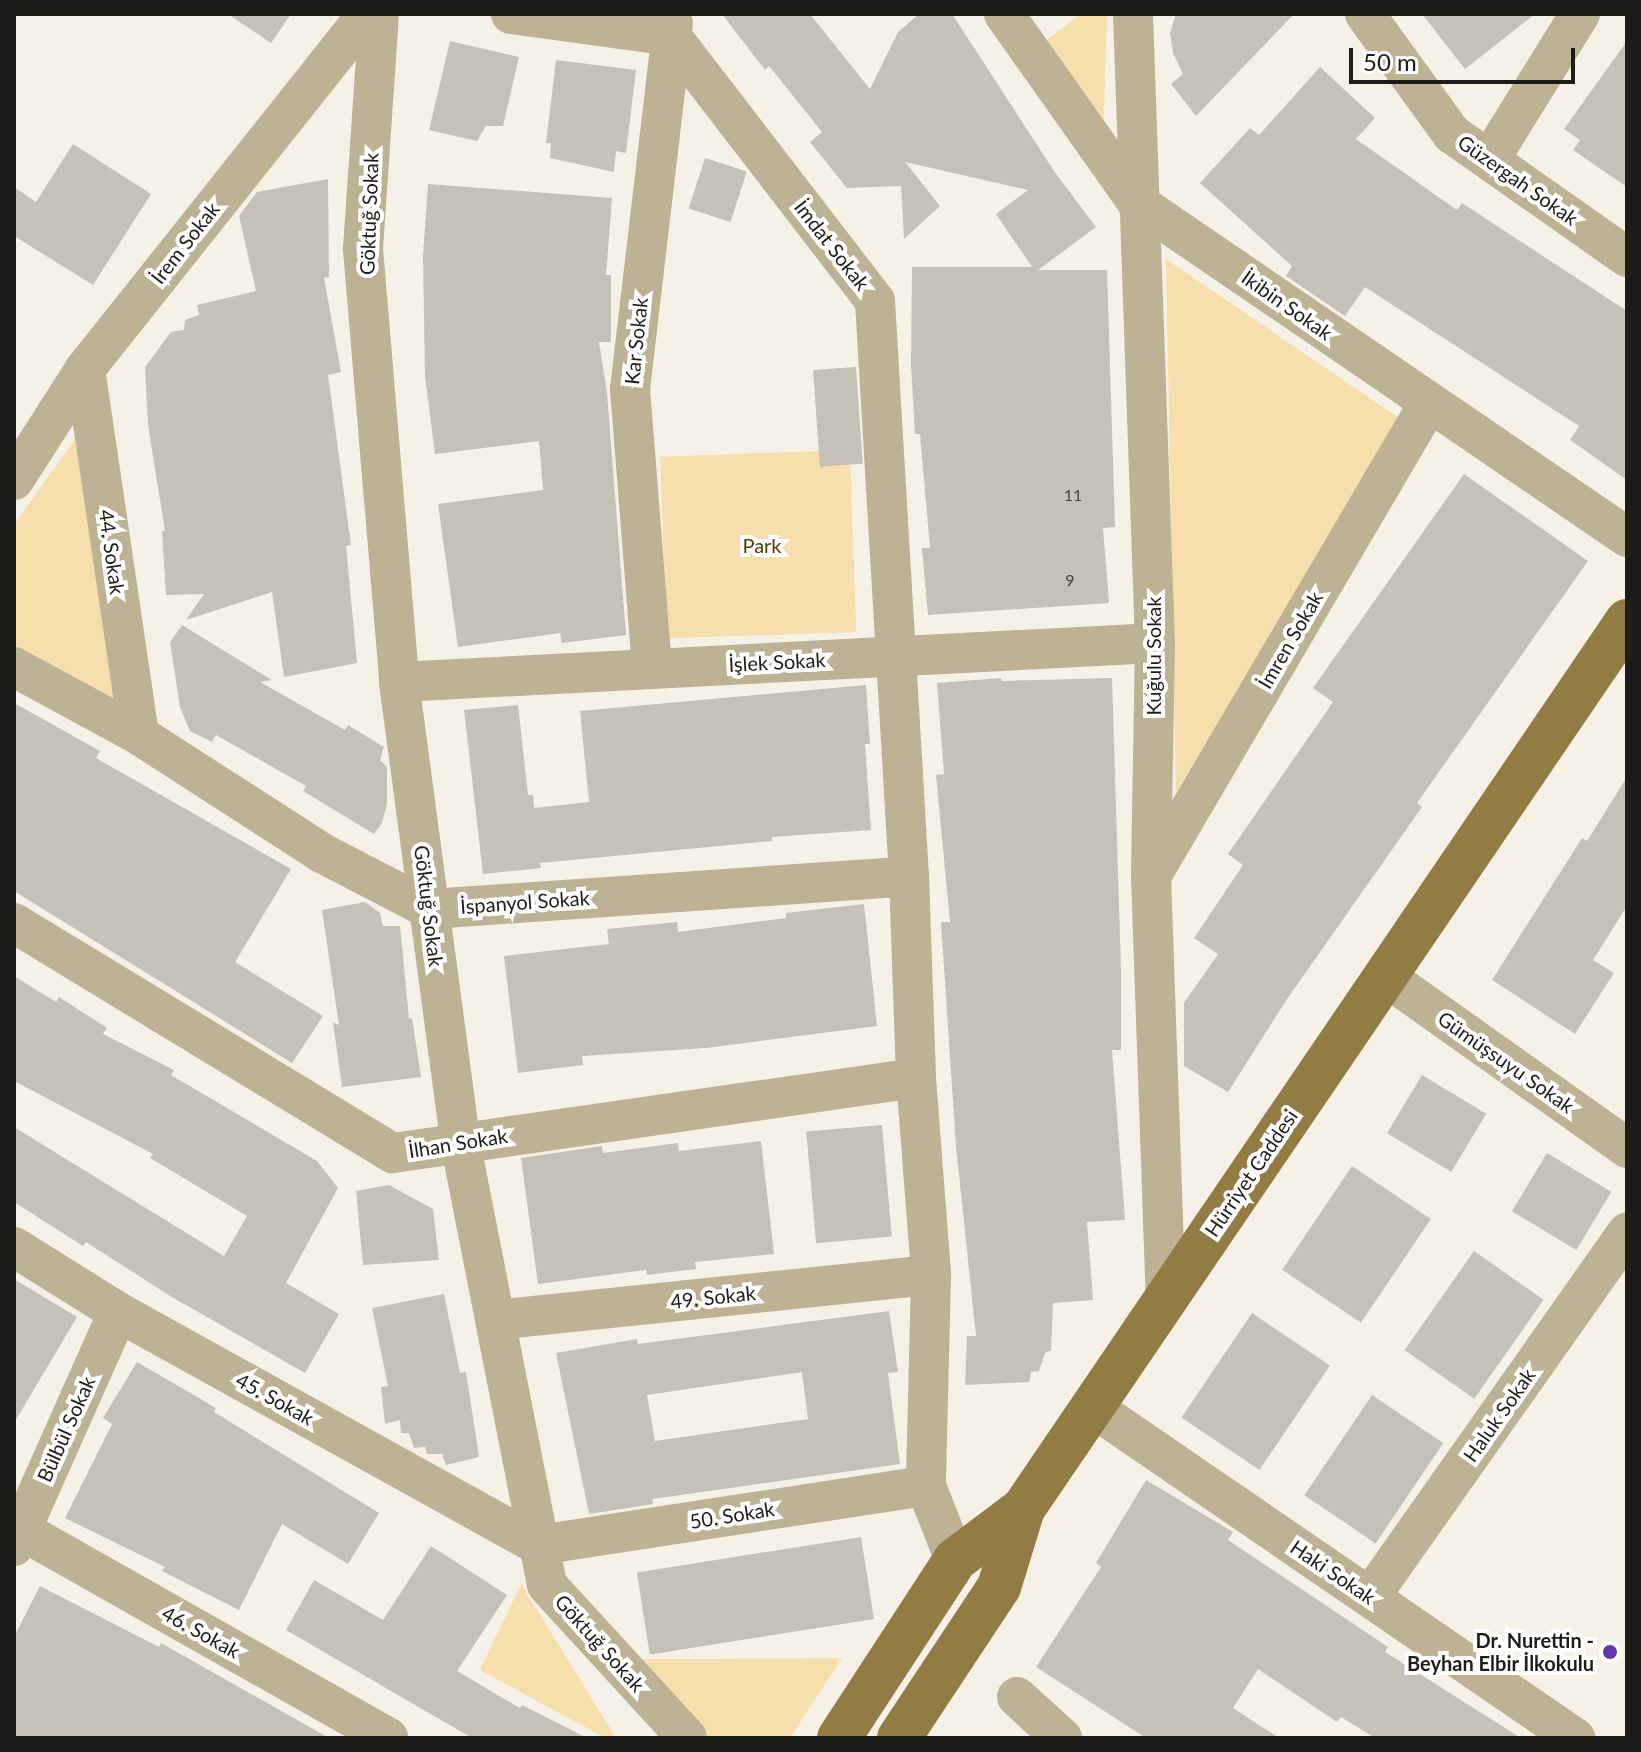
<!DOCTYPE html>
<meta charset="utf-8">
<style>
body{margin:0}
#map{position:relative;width:1641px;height:1752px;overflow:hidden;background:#f5f1e7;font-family:Lato,sans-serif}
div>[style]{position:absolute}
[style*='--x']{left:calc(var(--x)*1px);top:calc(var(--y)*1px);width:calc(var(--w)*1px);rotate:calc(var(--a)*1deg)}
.green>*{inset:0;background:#f6dfac;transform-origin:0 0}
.building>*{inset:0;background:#c5c1b7;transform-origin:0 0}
.minor>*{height:40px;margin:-20px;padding:0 20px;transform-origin:20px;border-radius:20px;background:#beb295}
.major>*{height:44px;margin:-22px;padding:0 22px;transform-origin:22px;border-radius:22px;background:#937c44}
.dots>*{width:22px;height:22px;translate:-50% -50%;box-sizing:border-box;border:4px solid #fff;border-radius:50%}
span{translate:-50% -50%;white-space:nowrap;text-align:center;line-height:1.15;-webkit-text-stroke:8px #fff;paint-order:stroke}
.number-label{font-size:16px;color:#484540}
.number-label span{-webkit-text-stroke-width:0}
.street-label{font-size:20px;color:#1e1c19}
.park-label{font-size:20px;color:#544006}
.poi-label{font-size:20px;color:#1e1c19;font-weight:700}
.right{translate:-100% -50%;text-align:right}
.frame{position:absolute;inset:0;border:16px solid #1e1c19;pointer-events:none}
.scale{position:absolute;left:1349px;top:48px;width:226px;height:36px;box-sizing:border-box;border:4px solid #1e1c19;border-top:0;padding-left:10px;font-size:24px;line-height:28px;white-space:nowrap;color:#1e1c19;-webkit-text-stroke:6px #fff;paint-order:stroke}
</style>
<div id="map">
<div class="green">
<div style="clip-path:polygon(1080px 14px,1107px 14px,1103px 142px,1034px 50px)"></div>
<div style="clip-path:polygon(1166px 259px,1402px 420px,1176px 793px)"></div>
<div style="clip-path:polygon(80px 432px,117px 710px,14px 648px,14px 525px)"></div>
<div style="left:850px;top:450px;width:182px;height:190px;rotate:88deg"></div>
<div style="clip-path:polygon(521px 1584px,616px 1738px,605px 1738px,480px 1670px)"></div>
<div style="clip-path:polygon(842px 1658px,790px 1738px,708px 1738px,639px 1659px)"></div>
</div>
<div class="building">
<div style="clip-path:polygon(228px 14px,291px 14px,271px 43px)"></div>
<div style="clip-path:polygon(722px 14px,810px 14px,870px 89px,898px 32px,919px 14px,952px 14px,1054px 171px,1096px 227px,1038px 270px,1107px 270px,1115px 527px,1103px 528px,1109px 603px,928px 615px,922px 548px,930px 548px,920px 434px,915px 434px,911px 364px,912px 267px,1032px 267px,996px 214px,1028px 190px,905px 162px,940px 206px,904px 239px,901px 186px,847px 188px,810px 142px,822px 132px,769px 66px,765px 70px)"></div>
<div style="clip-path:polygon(1176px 14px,1294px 14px,1196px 116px,1171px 84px,1183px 74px,1173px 53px,1170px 33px)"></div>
<div style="clip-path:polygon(1422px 14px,1535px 14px,1465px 69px)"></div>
<div style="clip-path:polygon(450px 41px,519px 57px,503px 126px,486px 126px,477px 141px,429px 130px)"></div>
<div style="clip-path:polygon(1627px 41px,1627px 187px,1573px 150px,1580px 140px,1564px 129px)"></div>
<div style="clip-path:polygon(556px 60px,636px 70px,626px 153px,616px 151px,614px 172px,550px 158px,551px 143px,546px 143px)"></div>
<div style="clip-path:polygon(1320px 67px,1375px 118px,1356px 139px,1457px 210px,1462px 203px,1627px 311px,1627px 480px,1570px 440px,1579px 426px,1365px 287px,1345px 316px,1286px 276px,1292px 266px,1200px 183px,1250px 128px,1259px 135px)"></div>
<div style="clip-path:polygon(73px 144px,151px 194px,93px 285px,14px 236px,14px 187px,36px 202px)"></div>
<div style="left:705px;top:158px;width:44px;height:53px;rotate:18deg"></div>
<div style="clip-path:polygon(328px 179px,329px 277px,324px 278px,341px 372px,328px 375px,351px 545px,346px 546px,357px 663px,284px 677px,272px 592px,186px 620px,204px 594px,166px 595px,162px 531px,165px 531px,148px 425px,145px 367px,171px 332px,184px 330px,185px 320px,199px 315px,197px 305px,256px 291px,239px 216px,257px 192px)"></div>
<div style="clip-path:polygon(428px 184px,612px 198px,606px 275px,611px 275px,611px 342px,599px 342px,607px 393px,626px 635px,562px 643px,560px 633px,458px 647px,438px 504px,543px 490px,539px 441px,435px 454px,425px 377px,423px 255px)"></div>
<div style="left:856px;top:367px;width:97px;height:43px;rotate:86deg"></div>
<div style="clip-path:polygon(1464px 474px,1588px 561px,1417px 803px,1422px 807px,1287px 999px,1228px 1092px,1184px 1066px,1184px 1003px,1218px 954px,1194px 938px,1243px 865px,1228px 854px,1333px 702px,1313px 688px)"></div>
<div style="clip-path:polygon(182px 625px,272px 680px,260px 682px,345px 730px,348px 725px,384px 747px,380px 760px,387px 767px,387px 804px,382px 823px,374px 834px,303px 791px,306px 786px,216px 735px,212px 742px,190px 731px,180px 707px,170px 642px)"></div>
<div style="clip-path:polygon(1001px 678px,1002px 681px,1112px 678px,1121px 970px,1121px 1050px,1112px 1050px,1125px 1220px,1087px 1222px,1093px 1300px,1053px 1303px,1051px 1350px,1045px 1353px,1039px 1371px,1031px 1372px,1029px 1382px,965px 1385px,967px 1336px,976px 1336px,956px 1146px,941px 922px,950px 922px,936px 775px,944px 774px,937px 683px)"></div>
<div style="clip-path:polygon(866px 685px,870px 744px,865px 744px,871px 830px,772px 837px,772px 841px,540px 863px,541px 868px,483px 874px,464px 710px,518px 705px,528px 795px,533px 795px,534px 808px,589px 802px,580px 711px)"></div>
<div style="clip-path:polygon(14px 703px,100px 751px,96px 758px,291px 869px,235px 962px,323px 1016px,292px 1063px,14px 891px)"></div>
<div style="clip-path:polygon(1627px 777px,1627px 906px,1593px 960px,1614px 973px,1575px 1034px,1492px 980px,1582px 838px,1587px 841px)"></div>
<div style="clip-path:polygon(365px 902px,380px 913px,383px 926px,400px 926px,409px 1019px,412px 1018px,421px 1077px,342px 1087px,333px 1022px,339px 1025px,322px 910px)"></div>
<div style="clip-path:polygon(864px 904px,877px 1026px,706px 1048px,582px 1056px,583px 1065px,518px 1073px,504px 956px,609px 944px,607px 929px,677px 922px,678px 932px,786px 918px,786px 913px)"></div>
<div style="clip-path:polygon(14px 976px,56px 1002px,59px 997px,107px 1028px,103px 1034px,174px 1070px,171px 1075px,317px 1161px,338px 1188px,286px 1283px,339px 1314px,305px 1373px,170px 1296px,86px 1242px,83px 1246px,14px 1202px,14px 1127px,224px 1256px,247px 1216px,150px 1158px,153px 1154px,14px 1081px)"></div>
<div style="left:1422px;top:1075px;width:75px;height:68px;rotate:31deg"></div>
<div style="left:882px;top:1125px;width:112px;height:76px;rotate:85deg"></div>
<div style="clip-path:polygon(761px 1141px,774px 1254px,695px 1262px,696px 1269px,647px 1275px,646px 1270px,538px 1284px,521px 1158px,602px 1146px,603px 1153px,678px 1143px,679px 1151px)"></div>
<div style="left:1547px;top:1153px;width:75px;height:68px;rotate:31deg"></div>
<div style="left:1352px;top:1166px;width:95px;height:125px;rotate:34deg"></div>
<div style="clip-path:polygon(389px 1185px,433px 1209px,439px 1260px,363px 1265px,356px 1191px)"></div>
<div style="left:1474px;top:1251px;width:85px;height:121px;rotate:35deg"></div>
<div style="clip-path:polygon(14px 1279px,77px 1317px,14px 1423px)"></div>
<div style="clip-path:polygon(444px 1294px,460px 1373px,466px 1372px,479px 1457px,446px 1465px,442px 1454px,427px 1454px,425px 1447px,414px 1448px,409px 1433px,401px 1433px,400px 1420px,385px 1424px,381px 1387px,388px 1386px,372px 1308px)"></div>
<div style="clip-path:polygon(evenodd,889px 1311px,898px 1372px,888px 1373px,900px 1464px,652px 1499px,653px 1504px,589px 1514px,556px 1353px,637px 1339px,638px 1344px,889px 1311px,802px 1372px,808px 1419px,655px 1441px,647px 1395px,802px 1372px)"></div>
<div style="left:1252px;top:1313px;width:94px;height:126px;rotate:34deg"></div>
<div style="clip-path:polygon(137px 1362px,216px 1408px,214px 1412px,379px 1513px,348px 1564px,282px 1524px,239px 1610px,162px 1571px,165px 1567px,65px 1518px,112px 1424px,103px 1418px)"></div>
<div style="left:1372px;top:1395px;width:86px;height:121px;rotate:34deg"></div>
<div style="clip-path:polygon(1146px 1480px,1233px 1532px,1228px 1540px,1388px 1647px,1385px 1652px,1521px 1738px,1375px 1738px,1341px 1717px,1337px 1722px,1258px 1669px,1233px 1708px,1279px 1738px,1146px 1738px,1036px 1667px,1101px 1567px,1096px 1563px)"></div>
<div style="left:861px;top:1537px;width:83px;height:227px;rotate:81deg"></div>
<div style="clip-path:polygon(431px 1546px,507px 1595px,457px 1671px,520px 1708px,522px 1705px,587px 1738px,472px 1738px,286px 1630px,314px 1580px,383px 1620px)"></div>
<div style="clip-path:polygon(40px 1586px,159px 1647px,161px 1643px,329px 1738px,14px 1738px,14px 1637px)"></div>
</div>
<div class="minor">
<div style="--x:379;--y:14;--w:236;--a:93.9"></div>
<div style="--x:363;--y:249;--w:434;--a:85.2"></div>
<div style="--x:399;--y:682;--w:463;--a:82.4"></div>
<div style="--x:460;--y:1141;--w:452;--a:78.9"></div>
<div style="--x:547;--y:1585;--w:207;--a:47.5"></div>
<div style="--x:511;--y:14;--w:162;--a:7.8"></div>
<div style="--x:671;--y:36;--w:334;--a:52.4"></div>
<div style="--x:875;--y:301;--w:576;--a:86.62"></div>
<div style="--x:909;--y:876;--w:202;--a:88"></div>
<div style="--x:916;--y:1078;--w:198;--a:85.6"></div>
<div style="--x:931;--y:1275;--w:211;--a:91.4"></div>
<div style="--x:926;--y:1486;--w:79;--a:68.6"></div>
<div style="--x:1004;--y:14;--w:232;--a:54.7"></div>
<div style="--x:1138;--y:203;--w:592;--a:34.33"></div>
<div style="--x:1133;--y:14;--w:629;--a:88"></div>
<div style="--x:1155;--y:643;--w:233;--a:91"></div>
<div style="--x:1151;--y:876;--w:421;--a:88"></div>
<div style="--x:1365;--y:14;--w:148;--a:54.1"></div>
<div style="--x:1452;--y:134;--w:214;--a:35.1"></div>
<div style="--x:1490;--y:159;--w:171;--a:-58.2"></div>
<div style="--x:85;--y:369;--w:370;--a:81.6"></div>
<div style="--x:14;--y:480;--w:132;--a:-57.4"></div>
<div style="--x:85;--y:369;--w:453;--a:-51.5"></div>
<div style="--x:14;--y:667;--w:142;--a:28.5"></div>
<div style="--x:139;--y:735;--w:218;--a:32.8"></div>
<div style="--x:322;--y:853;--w:122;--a:27.4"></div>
<div style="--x:430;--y:909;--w:480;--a:-3.9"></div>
<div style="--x:652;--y:668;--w:280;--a:-94.5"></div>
<div style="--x:630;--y:389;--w:368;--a:-83.3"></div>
<div style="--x:399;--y:682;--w:757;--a:-2.95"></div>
<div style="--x:1151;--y:876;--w:549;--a:-59.56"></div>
<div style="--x:14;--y:923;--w:443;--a:31.3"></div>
<div style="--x:393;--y:1153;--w:528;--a:-8.16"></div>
<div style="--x:1385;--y:976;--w:297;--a:35.4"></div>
<div style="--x:14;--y:1247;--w:123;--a:32"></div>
<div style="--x:118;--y:1312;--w:481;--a:29"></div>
<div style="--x:539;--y:1545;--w:391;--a:-8.7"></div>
<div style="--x:495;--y:1320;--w:438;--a:-5.9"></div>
<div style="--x:1092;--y:1407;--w:586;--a:34.42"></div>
<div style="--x:14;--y:1526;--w:430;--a:29.5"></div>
<div style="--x:14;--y:1546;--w:256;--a:-66"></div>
<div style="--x:1370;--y:1597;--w:446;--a:-54.8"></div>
<div style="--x:1017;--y:1697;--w:61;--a:42.3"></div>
</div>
<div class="major">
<div style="--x:839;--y:1738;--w:212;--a:-56.9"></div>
<div style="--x:955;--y:1560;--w:85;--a:-36.9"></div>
<div style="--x:899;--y:1738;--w:181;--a:-56.5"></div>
<div style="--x:999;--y:1587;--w:82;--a:-72.9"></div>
<div style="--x:1023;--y:1509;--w:1074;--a:-55.78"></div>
</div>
<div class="dots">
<div style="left:1610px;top:1652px;background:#6534ac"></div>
</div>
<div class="number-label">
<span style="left:1073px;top:495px">11</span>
<span style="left:1070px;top:580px">9</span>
</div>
<div class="street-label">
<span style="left:1518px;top:180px;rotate:35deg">Güzergah Sokak</span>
<span style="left:369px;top:214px;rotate:-88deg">Göktuğ Sokak</span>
<span style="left:185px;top:243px;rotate:-52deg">İrem Sokak</span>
<span style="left:832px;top:245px;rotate:52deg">İmdat Sokak</span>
<span style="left:1287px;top:305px;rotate:35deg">İkibin Sokak</span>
<span style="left:636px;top:341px;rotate:-84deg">Kar Sokak</span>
<span style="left:112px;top:552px;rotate:82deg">44. Sokak</span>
<span style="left:1290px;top:640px;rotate:-60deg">İmren Sokak</span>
<span style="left:1153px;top:656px;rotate:-90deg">Kuğulu Sokak</span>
<span style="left:777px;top:662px;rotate:-3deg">İşlek Sokak</span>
<span style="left:525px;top:902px;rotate:-4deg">İspanyol Sokak</span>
<span style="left:429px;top:906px;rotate:83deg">Göktuğ Sokak</span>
<span style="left:1506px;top:1062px;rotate:35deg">Gümüşsuyu Sokak</span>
<span style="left:458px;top:1143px;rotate:-9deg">İlhan Sokak</span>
<span style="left:1251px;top:1173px;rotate:-56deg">Hürriyet Caddesi</span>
<span style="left:713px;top:1297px;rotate:-6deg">49. Sokak</span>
<span style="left:275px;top:1399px;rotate:29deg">45. Sokak</span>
<span style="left:1499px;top:1415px;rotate:-55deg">Haluk Sokak</span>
<span style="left:66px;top:1429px;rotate:-66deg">Bülbül Sokak</span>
<span style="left:732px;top:1515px;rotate:-9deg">50. Sokak</span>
<span style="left:1333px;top:1572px;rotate:34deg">Haki Sokak</span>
<span style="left:201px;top:1632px;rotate:29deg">46. Sokak</span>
<span style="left:600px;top:1643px;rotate:48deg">Göktuğ Sokak</span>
</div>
<div class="park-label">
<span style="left:762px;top:545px">Park</span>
</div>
<div class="poi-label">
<span class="right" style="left:1594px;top:1652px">Dr. Nurettin -<br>Beyhan Elbir İlkokulu</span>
</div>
<div class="frame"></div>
<div class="scale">50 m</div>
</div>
